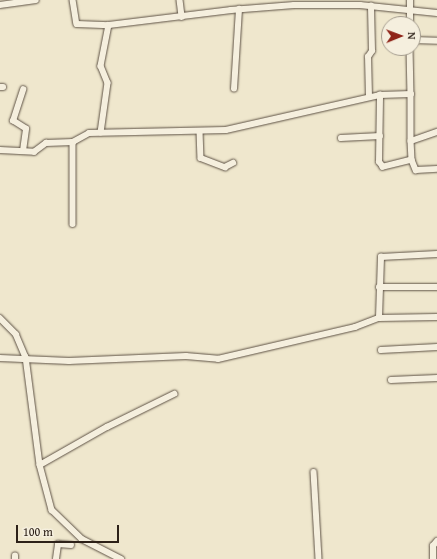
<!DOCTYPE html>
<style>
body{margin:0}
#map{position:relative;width:437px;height:559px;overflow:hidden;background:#efe7cd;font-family:"Gentium Book Plus",serif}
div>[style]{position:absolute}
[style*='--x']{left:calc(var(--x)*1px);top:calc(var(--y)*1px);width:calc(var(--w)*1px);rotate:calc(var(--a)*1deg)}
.roads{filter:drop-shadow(0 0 1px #5e5245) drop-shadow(0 0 1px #5e5245)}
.street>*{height:5.5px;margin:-2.75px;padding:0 2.75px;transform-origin:2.75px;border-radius:2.75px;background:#f5efde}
span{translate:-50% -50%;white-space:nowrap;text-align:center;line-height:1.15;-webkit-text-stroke:3.5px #f5efde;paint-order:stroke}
.north{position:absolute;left:381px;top:16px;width:40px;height:40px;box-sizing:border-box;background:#f5efde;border:1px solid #a59d8f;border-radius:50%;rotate:89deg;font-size:11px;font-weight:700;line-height:16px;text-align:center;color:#2d2118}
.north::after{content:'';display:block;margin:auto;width:14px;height:18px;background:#8f2418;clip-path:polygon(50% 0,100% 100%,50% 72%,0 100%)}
.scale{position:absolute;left:16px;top:525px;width:103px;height:18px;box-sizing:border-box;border:2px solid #2d2118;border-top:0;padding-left:5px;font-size:12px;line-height:14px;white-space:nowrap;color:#2d2118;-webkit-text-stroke:3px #f5efde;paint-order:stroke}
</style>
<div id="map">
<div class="roads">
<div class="street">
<div style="--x:73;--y:0;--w:24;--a:81"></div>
<div style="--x:77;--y:24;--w:32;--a:2"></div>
<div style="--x:109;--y:25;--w:42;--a:101"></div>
<div style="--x:101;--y:66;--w:18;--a:68"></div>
<div style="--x:108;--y:83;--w:50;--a:98"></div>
<div style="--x:180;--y:0;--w:17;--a:83"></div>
<div style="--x:0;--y:5;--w:36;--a:-8"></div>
<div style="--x:410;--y:24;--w:24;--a:-90"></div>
<div style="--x:109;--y:25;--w:123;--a:-7"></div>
<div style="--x:231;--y:10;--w:63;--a:-4.5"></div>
<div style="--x:294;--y:5;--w:66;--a:0"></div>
<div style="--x:360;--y:5;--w:77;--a:5.9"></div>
<div style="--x:413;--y:40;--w:24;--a:2"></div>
<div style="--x:410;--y:48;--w:46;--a:88.8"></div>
<div style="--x:411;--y:94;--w:47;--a:90"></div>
<div style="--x:411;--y:141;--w:19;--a:87"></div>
<div style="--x:412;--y:160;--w:30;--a:166"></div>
<div style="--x:383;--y:167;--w:6;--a:-129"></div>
<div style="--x:379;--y:162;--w:67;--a:-89.1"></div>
<div style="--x:380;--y:95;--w:31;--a:-2"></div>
<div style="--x:0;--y:87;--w:3;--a:0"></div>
<div style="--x:234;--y:89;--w:80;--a:-86.4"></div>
<div style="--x:369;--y:97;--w:40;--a:-91.4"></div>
<div style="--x:368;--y:57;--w:7;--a:-56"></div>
<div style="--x:372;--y:51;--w:45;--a:-91.3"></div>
<div style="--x:200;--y:131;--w:27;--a:88"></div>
<div style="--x:201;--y:158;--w:26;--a:21"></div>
<div style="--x:225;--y:167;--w:9;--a:-27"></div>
<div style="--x:341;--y:138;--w:39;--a:-3"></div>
<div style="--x:411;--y:141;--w:28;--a:-19"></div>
<div style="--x:73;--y:142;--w:18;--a:-29"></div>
<div style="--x:89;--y:133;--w:137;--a:-1.3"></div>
<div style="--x:226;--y:130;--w:158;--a:-12.8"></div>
<div style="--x:0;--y:150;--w:34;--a:3"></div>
<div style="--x:34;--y:152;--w:15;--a:-37"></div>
<div style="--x:46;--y:143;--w:27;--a:-2"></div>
<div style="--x:73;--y:142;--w:82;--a:90"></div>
<div style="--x:23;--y:151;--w:22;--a:-82"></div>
<div style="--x:26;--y:129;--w:15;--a:-148"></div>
<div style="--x:13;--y:121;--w:33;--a:-72"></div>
<div style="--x:412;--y:160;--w:11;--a:68"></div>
<div style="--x:416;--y:170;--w:21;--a:-3"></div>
<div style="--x:379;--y:287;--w:58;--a:0"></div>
<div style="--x:0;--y:318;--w:23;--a:45"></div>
<div style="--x:16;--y:334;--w:25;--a:67"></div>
<div style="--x:26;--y:357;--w:109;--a:82.6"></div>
<div style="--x:40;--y:465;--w:47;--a:75.1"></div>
<div style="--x:52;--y:510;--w:42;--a:44"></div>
<div style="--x:82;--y:539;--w:44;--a:27.1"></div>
<div style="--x:379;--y:318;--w:61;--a:-88.1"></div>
<div style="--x:381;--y:257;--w:56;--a:-3.1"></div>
<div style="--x:381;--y:350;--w:56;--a:-3.1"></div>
<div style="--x:0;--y:358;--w:69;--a:2.5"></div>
<div style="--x:69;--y:361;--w:117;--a:-2.4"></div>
<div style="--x:186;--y:356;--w:32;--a:5"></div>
<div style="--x:218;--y:359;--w:141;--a:-13.1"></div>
<div style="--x:355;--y:327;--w:26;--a:-21"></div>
<div style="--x:379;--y:318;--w:58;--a:-1"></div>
<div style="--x:391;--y:380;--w:46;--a:-2.5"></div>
<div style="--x:40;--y:465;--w:77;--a:-29.6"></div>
<div style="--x:107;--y:427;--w:75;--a:-26.2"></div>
<div style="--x:314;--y:472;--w:87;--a:86.7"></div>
<div style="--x:15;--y:559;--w:3;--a:-90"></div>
<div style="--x:56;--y:559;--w:15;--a:-82"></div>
<div style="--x:58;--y:544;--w:13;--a:4"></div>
<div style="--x:433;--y:559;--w:13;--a:-90"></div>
<div style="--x:433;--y:546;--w:6;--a:-51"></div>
</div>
</div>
<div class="north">N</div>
<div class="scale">100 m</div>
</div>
